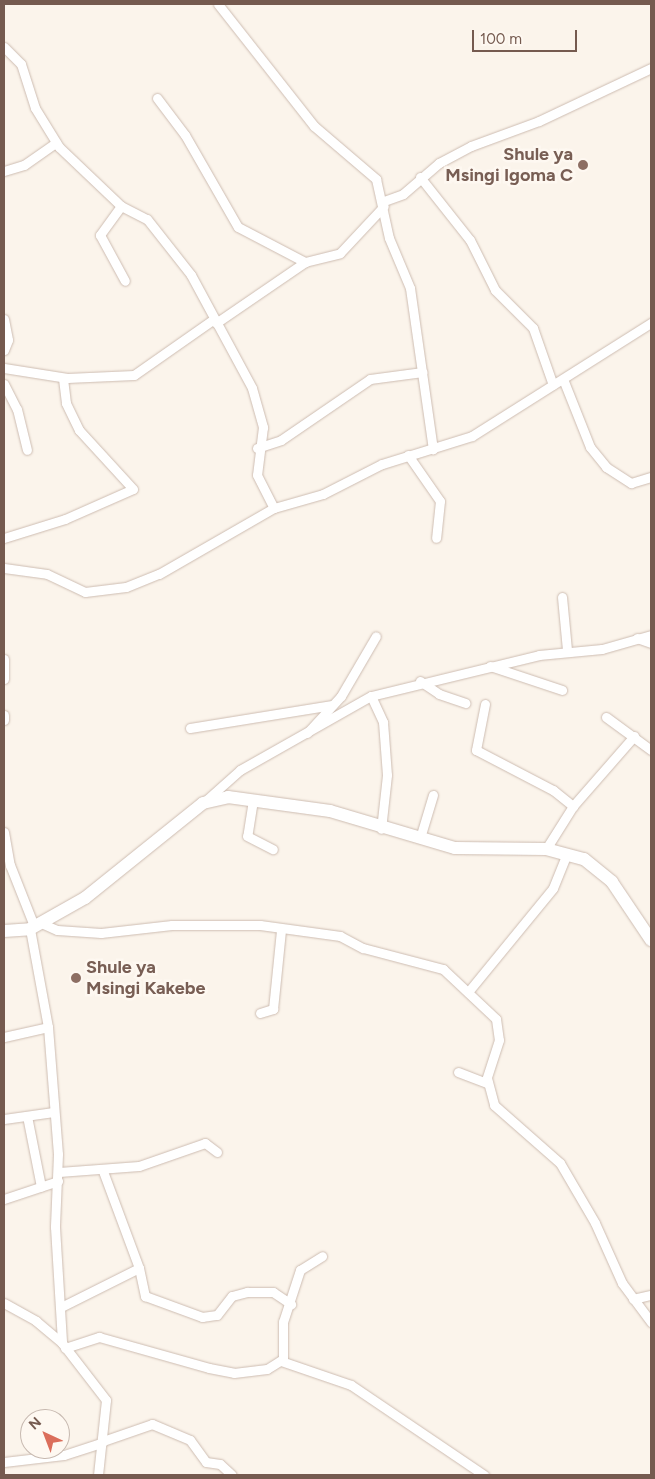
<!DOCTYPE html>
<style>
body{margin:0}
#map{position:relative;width:655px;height:1479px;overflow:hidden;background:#fbf4eb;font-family:Figtree,sans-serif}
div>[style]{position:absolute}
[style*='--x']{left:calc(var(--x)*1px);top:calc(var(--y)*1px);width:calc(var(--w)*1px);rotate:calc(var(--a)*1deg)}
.roads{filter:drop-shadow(0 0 1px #cdbcb1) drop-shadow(0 0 1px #cdbcb1)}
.street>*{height:9px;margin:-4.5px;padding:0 4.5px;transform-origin:4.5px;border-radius:4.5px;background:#fff}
.secondary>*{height:12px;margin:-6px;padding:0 6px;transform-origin:6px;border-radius:6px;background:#fff}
.dots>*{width:14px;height:14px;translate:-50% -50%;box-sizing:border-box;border:2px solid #fef8f1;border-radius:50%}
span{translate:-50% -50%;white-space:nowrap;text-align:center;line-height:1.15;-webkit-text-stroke:5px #fef8f1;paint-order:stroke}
.education-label{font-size:18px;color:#785e54;font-weight:700}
.right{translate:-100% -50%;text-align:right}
.left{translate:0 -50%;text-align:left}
.frame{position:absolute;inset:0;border:5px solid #755a4f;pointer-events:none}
.north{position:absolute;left:20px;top:1409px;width:50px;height:50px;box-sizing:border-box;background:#fef8f1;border:1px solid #c7b9b0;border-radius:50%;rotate:317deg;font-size:14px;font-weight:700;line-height:20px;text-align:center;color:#755a4f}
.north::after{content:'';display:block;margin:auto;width:18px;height:22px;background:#db6e5b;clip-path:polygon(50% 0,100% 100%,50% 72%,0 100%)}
.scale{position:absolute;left:472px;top:30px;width:105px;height:22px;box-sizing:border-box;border:2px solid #755a4f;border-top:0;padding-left:6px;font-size:15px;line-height:18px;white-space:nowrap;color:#755a4f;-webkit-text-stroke:4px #fef8f1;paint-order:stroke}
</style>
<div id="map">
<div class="roads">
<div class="street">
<div style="--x:218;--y:4;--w:155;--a:51.8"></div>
<div style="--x:314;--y:126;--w:82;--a:40.5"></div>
<div style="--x:376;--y:179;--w:60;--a:77.6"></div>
<div style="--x:389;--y:238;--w:54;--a:67.2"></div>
<div style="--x:410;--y:288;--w:163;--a:81.9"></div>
<div style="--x:4;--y:47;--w:24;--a:45"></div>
<div style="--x:21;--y:64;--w:46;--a:72.3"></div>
<div style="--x:35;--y:108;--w:46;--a:58.4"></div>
<div style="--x:59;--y:147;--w:86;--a:43.6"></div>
<div style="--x:121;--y:206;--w:29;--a:27"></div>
<div style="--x:147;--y:219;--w:71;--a:51.8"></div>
<div style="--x:191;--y:275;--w:128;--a:61.6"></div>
<div style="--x:252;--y:388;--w:41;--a:74.2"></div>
<div style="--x:263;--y:427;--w:48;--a:97.1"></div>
<div style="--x:257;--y:475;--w:37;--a:63"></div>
<div style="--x:157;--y:98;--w:46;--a:52.9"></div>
<div style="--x:185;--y:135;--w:106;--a:60.1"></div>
<div style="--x:238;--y:227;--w:76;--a:27.6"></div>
<div style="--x:4;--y:171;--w:21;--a:-17"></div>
<div style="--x:24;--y:165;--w:39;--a:-35"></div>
<div style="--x:420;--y:177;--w:80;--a:51.6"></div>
<div style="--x:470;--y:240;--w:56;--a:63.4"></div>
<div style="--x:495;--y:290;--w:54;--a:45"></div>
<div style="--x:533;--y:328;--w:60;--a:70.7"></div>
<div style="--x:384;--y:201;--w:20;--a:-20"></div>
<div style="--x:403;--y:194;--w:48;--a:-40.7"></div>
<div style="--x:439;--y:163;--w:36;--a:-28"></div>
<div style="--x:471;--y:146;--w:72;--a:-20.2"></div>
<div style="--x:539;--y:121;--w:124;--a:-25.3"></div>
<div style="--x:121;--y:206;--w:36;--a:126"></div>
<div style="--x:100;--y:235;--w:52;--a:61.5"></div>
<div style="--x:4;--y:319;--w:21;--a:79"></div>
<div style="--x:8;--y:340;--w:11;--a:112"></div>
<div style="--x:216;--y:323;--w:108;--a:-34.4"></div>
<div style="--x:305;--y:262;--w:36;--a:-14"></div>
<div style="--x:340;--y:253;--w:64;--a:-46.9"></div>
<div style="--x:4;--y:368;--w:64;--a:9"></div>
<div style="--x:67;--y:378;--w:67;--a:-2.6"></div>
<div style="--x:134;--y:375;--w:98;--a:-35"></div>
<div style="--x:563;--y:379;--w:73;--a:68.3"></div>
<div style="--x:590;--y:447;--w:26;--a:51"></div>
<div style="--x:606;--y:467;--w:30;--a:33"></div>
<div style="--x:631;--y:483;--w:21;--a:-17"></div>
<div style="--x:4;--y:384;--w:28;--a:63"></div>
<div style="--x:17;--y:409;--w:42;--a:76.3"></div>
<div style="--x:257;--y:448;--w:25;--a:-18"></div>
<div style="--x:281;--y:440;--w:108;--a:-34.4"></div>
<div style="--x:370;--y:379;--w:53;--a:-7.5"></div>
<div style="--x:408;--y:455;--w:56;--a:55.2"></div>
<div style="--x:440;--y:501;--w:37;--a:96"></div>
<div style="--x:4;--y:538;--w:64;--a:-17.3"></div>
<div style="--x:65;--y:519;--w:74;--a:-23.8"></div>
<div style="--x:133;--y:489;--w:80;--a:-132.5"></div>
<div style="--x:79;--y:430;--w:30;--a:-116"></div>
<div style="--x:66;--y:403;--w:25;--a:-97"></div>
<div style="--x:4;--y:568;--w:43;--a:7.9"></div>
<div style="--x:47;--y:574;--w:42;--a:25.3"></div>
<div style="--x:85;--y:592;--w:41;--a:-7"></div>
<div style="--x:126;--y:587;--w:35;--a:-22"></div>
<div style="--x:159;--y:574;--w:133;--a:-29.9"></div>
<div style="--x:274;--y:508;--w:51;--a:-15.9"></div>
<div style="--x:323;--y:494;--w:66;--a:-27"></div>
<div style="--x:382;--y:464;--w:94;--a:-17.3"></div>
<div style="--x:472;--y:436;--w:212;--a:-32.3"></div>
<div style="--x:562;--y:597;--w:53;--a:84.6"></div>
<div style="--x:637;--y:638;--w:15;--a:20"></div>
<div style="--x:4;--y:659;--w:20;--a:90"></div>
<div style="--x:490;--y:666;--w:76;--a:18.4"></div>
<div style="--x:420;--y:681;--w:23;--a:34"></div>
<div style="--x:439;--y:694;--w:28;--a:19"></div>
<div style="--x:371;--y:696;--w:29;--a:65"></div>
<div style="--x:383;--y:722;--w:53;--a:85.7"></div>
<div style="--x:387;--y:775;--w:54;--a:96.3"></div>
<div style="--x:485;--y:704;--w:47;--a:101.1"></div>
<div style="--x:476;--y:750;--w:87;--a:27.5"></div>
<div style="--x:553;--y:790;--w:26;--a:39"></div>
<div style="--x:4;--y:715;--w:5;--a:90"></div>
<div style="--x:606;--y:717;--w:56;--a:36.3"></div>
<div style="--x:190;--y:728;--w:144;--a:-9.2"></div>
<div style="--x:307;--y:733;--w:50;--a:-47.4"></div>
<div style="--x:341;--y:696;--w:69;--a:-59.7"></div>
<div style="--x:253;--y:800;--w:36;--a:99"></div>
<div style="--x:247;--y:836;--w:29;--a:27"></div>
<div style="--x:203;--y:803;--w:50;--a:-41.7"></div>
<div style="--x:240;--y:770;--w:150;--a:-29.5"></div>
<div style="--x:371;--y:696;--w:173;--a:-13.7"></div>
<div style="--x:539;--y:655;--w:63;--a:-5.4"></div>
<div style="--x:602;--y:649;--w:51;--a:-15.9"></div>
<div style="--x:4;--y:832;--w:34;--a:80"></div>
<div style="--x:10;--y:865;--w:66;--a:68.5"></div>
<div style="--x:420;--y:838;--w:45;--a:-73.2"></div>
<div style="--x:546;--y:849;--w:51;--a:-57.9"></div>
<div style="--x:573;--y:806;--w:93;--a:-48.9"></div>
<div style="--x:41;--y:923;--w:17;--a:24"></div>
<div style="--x:57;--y:930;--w:44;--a:3.9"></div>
<div style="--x:101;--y:933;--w:71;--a:-6.4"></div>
<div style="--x:172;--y:925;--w:88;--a:0"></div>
<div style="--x:260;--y:925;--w:81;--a:7.8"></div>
<div style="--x:340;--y:936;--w:26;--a:28"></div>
<div style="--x:363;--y:948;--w:83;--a:14.7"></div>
<div style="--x:443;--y:969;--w:73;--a:43.3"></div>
<div style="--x:496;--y:1019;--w:21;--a:82"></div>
<div style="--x:499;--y:1040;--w:40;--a:108"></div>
<div style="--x:487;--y:1078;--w:28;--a:75"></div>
<div style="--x:494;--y:1105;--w:88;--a:41.3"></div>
<div style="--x:560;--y:1163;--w:69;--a:59.7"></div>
<div style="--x:595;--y:1223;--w:66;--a:65.8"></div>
<div style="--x:622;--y:1283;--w:49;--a:53.4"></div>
<div style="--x:30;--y:929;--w:100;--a:79.6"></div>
<div style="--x:48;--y:1027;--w:127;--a:85.5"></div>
<div style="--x:58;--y:1154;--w:73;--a:92.4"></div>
<div style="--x:55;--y:1227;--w:116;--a:86.5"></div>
<div style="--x:62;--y:1343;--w:72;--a:52.3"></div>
<div style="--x:106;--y:1400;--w:75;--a:96.1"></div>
<div style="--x:468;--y:992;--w:134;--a:-50.7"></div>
<div style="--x:553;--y:888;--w:37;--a:-68"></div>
<div style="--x:260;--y:1013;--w:14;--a:-17"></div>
<div style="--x:273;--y:1009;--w:79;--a:-84.2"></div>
<div style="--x:4;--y:1037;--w:45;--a:-12.8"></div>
<div style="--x:458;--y:1072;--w:31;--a:21"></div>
<div style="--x:27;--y:1116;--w:72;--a:78.8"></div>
<div style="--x:4;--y:1119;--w:50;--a:-8"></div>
<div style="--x:59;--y:1172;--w:80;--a:-4.3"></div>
<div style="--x:139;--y:1166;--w:70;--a:-19.2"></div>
<div style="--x:205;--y:1143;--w:15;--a:37"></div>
<div style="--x:4;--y:1199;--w:57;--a:-18.4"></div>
<div style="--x:139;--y:1268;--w:29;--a:78"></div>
<div style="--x:145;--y:1296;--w:61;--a:20.2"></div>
<div style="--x:202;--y:1317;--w:15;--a:-8"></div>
<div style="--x:217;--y:1315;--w:24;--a:-52"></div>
<div style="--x:232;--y:1296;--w:16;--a:-15"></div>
<div style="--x:247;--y:1292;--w:26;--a:0"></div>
<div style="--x:273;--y:1292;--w:22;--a:34"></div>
<div style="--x:633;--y:1299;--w:18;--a:-13"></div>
<div style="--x:4;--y:1303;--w:37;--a:29"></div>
<div style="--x:36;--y:1321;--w:34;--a:40"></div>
<div style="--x:63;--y:1306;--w:85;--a:-26.6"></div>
<div style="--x:139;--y:1268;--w:103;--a:-110.4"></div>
<div style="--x:65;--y:1348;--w:36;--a:-18"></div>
<div style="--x:99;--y:1337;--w:114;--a:15.7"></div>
<div style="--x:209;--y:1368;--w:25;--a:11"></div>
<div style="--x:234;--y:1373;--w:33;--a:-7"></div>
<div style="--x:267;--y:1369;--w:19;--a:-32"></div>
<div style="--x:283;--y:1359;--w:37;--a:-90"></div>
<div style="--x:283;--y:1322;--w:55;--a:-71.9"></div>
<div style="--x:300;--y:1270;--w:26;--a:-32"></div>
<div style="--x:281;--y:1361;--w:74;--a:18.9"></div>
<div style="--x:351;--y:1385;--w:161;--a:34.1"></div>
<div style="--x:103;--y:1441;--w:52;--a:-19.1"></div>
<div style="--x:152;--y:1424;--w:41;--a:22.8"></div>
<div style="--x:190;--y:1440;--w:27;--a:54"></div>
<div style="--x:206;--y:1462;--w:14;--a:8"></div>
<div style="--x:220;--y:1464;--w:16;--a:43"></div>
<div style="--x:4;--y:1462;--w:60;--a:-6.7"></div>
<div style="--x:64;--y:1455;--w:40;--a:-18"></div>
</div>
<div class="secondary">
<div style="--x:4;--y:931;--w:26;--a:-4"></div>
<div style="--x:30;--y:929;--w:63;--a:-29.4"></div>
<div style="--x:85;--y:898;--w:151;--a:-38.8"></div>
<div style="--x:203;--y:803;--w:26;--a:-13"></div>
<div style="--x:228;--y:797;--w:103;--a:7.8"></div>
<div style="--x:330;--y:811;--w:130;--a:16.5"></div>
<div style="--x:455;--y:848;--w:91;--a:0.6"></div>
<div style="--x:546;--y:849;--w:39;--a:15"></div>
<div style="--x:584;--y:859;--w:36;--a:39"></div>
<div style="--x:612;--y:882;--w:70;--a:56.1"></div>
</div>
</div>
<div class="dots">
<div style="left:583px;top:165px;background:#8d6e63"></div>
<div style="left:76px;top:978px;background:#8d6e63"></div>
</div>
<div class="education-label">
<span class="right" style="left:573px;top:165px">Shule ya<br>Msingi Igoma C</span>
<span class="left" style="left:86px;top:978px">Shule ya<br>Msingi Kakebe</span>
</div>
<div class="frame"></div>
<div class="north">N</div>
<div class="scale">100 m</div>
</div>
